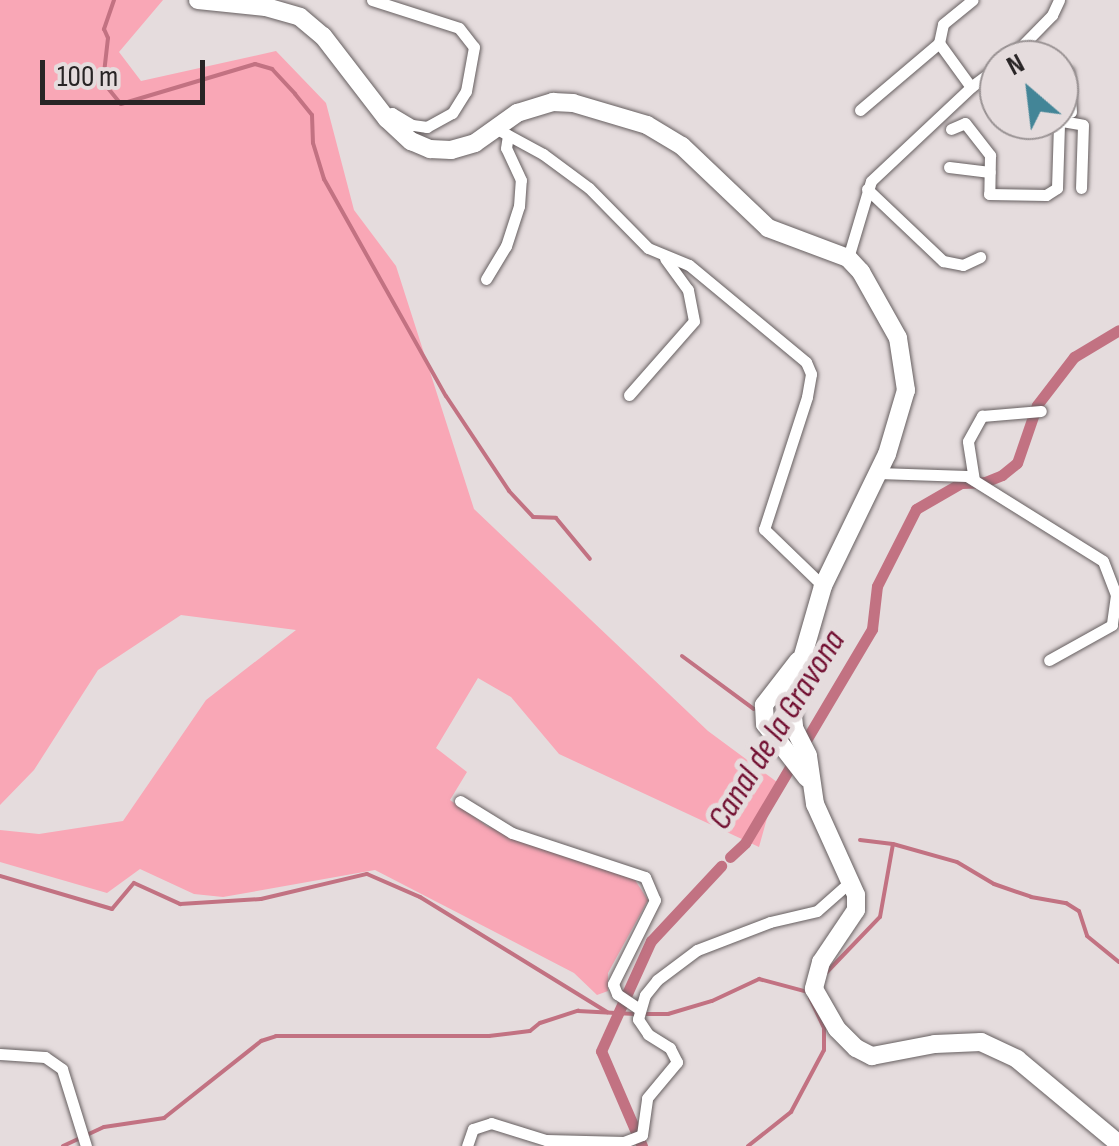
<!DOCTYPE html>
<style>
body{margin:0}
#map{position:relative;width:1119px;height:1146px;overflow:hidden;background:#e5dcdd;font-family:"Sofia Sans Condensed",sans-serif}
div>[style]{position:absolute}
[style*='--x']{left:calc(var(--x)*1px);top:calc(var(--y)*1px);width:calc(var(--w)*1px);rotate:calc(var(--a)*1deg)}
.green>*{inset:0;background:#f9a7b6}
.stream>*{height:4px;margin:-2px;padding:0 2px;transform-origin:2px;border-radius:2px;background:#c27282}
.canal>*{height:11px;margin:-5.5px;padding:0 5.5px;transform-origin:5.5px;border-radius:5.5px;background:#c27282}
.roads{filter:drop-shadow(0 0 2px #665f60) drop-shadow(0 0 2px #665f60)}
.street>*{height:11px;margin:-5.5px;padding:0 5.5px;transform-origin:5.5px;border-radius:5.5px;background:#fff}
.secondary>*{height:18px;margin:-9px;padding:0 9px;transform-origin:9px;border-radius:9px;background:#fff}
span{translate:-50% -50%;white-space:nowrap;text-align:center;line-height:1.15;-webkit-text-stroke:10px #e5dcdd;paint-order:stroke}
.water-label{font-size:35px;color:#710e30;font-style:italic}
.north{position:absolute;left:979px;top:40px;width:100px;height:100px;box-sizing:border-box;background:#e5dcdd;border:2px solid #999293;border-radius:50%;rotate:332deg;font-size:28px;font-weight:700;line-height:40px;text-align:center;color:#282425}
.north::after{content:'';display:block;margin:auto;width:35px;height:45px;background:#438597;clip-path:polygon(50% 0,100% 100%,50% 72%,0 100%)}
.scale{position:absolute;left:40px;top:60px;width:165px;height:45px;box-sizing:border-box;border:5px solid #282425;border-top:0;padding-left:12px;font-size:30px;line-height:35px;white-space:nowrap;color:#282425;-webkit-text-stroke:8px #e5dcdd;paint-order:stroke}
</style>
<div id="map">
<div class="green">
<div style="clip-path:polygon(0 0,163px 0,119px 52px,141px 81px,276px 51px,326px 103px,354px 210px,396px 266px,474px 509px,708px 731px,777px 782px,759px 847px,559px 754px,511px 697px,478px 678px,436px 748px,467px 772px,450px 800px,487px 826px,635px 880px,648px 900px,608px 973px,608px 991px,597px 995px,574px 973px,375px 870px,223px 897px,194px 894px,140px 869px,107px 893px,0 862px,0 830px,39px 834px,123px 821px,206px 700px,296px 630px,181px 615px,98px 670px,34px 770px,0 805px)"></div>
</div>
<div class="stream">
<div style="--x:114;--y:0;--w:31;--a:109"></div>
<div style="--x:104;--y:29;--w:10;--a:66"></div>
<div style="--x:108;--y:38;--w:44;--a:96.5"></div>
<div style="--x:103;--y:82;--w:28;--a:51"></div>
<div style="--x:121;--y:104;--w:140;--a:-16.6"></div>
<div style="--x:255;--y:64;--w:18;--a:16"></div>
<div style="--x:272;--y:69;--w:34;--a:47"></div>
<div style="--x:295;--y:94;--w:27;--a:51"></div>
<div style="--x:312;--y:115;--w:28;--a:88"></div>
<div style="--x:313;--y:143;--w:38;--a:73"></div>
<div style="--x:324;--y:179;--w:249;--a:60.7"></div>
<div style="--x:446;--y:396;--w:114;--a:56.4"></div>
<div style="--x:509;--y:491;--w:35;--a:47"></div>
<div style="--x:533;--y:517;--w:23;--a:2"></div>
<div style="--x:556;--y:518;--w:53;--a:50.3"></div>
<div style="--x:682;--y:656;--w:89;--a:36.4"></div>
<div style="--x:860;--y:840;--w:33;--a:7"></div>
<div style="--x:893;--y:844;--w:66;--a:15.7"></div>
<div style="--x:957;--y:862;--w:43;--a:30.7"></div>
<div style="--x:994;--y:884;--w:39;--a:19"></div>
<div style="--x:1031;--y:897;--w:36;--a:10"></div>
<div style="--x:1066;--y:903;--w:15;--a:32"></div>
<div style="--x:1079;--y:911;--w:26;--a:72"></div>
<div style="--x:1087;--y:936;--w:41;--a:39.1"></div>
<div style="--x:0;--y:876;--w:117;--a:16.4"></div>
<div style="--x:112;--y:909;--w:34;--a:-50"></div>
<div style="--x:134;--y:883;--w:51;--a:24.5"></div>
<div style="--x:180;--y:904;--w:81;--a:-3.5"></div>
<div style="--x:261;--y:899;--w:109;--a:-13.3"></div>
<div style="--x:367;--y:874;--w:58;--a:23.5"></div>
<div style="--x:420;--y:897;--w:220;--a:31.6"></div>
<div style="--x:827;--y:972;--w:76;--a:-46.1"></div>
<div style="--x:880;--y:917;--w:74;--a:-79.9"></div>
<div style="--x:644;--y:1014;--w:24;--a:0"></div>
<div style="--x:668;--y:1014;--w:46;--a:-16.5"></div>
<div style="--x:712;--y:1001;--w:52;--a:-25.1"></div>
<div style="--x:759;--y:979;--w:51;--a:14.9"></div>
<div style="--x:63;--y:1146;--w:45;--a:-24.9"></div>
<div style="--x:104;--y:1127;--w:61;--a:-8.5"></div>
<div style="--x:164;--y:1118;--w:124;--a:-38.4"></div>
<div style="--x:261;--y:1041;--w:16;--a:-18"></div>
<div style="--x:276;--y:1036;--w:213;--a:0"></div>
<div style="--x:489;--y:1036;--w:41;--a:-7"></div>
<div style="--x:530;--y:1031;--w:13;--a:-39"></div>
<div style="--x:540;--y:1023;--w:40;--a:-18"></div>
<div style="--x:578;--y:1011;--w:57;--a:3"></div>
<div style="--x:748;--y:1146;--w:55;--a:-38.3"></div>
<div style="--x:791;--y:1112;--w:70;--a:-62"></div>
<div style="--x:824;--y:1050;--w:22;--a:-90"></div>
<div style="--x:824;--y:1028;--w:33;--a:-115"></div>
</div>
<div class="canal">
<div style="--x:730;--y:857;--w:21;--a:-43"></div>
<div style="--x:745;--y:843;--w:249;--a:-59.3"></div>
<div style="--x:872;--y:629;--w:43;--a:-83.4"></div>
<div style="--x:877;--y:586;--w:86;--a:-63.1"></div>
<div style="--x:916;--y:509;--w:52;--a:-30"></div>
<div style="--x:961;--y:483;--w:24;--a:-2"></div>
<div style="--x:985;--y:482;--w:18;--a:-22"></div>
<div style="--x:1002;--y:475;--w:19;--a:-39"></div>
<div style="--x:1017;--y:463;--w:61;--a:-71"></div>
<div style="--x:1037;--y:405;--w:61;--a:-52.4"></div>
<div style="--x:1074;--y:357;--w:52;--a:-31"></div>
<div style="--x:642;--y:1146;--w:103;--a:-113.3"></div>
<div style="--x:601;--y:1051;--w:121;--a:-65.6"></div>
<div style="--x:651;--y:941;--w:103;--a:-47"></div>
</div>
<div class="roads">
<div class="street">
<div style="--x:372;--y:0;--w:91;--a:17.8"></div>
<div style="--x:459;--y:28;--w:24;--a:52"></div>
<div style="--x:474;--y:47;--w:45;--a:100.3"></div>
<div style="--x:466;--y:91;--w:26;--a:122"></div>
<div style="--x:452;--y:113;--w:29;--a:151"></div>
<div style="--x:427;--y:127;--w:15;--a:-172"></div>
<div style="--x:412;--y:125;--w:23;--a:-149"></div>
<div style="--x:392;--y:113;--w:8;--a:130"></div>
<div style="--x:939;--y:43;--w:54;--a:54"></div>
<div style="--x:1008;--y:60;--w:63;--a:-45.6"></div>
<div style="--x:1052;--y:15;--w:17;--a:-65"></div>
<div style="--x:1059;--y:78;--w:11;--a:-34"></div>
<div style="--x:1068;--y:72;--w:40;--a:85.7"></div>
<div style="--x:860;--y:110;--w:104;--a:-40.3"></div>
<div style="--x:939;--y:43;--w:19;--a:-78"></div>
<div style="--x:943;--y:24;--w:38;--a:-39"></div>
<div style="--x:1056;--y:120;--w:27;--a:10"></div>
<div style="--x:1083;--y:125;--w:63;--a:91.8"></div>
<div style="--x:497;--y:129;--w:52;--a:28.5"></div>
<div style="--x:543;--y:154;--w:57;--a:36.5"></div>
<div style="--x:589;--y:188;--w:84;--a:45.5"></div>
<div style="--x:648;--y:248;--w:44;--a:22.5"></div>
<div style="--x:689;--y:265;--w:152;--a:39.7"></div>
<div style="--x:806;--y:362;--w:13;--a:67"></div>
<div style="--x:811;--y:374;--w:23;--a:100"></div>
<div style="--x:807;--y:397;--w:139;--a:108"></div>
<div style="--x:764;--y:529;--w:82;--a:44"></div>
<div style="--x:951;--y:129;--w:15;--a:-23"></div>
<div style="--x:965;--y:123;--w:41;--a:52"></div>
<div style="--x:990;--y:155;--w:39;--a:91"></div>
<div style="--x:989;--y:194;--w:57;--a:1"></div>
<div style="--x:1046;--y:195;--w:13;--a:-32"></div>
<div style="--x:1057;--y:188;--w:64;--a:-88.2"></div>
<div style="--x:949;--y:167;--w:41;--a:7"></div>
<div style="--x:867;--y:189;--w:105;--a:43.5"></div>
<div style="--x:943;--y:261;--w:20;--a:11"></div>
<div style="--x:963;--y:265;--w:19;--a:-25"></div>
<div style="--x:848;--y:258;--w:80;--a:-73.4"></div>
<div style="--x:871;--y:181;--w:137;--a:-43.2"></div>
<div style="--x:971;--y:87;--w:35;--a:-37"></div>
<div style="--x:486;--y:279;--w:39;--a:-59"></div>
<div style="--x:506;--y:246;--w:42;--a:-72"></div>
<div style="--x:519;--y:206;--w:26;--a:-86"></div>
<div style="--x:521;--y:180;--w:35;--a:-115"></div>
<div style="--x:506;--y:148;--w:13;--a:-81"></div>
<div style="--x:629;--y:395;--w:98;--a:-48.7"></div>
<div style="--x:694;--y:321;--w:32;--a:-101"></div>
<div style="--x:688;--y:290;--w:39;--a:-126"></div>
<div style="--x:878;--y:473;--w:89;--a:1.9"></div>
<div style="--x:967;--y:476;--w:160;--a:32"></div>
<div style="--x:1103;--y:561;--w:36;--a:69"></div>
<div style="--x:1116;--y:595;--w:30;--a:98"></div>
<div style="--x:1112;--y:625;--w:72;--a:150.9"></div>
<div style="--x:974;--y:480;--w:39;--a:-99"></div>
<div style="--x:968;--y:441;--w:29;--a:-61"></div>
<div style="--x:982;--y:416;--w:59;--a:-4.8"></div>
<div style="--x:460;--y:801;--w:61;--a:31.6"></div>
<div style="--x:512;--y:833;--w:140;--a:18.3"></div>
<div style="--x:645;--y:877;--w:25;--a:67"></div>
<div style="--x:655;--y:900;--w:94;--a:116.6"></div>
<div style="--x:613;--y:984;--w:11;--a:68"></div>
<div style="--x:617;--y:994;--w:27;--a:34"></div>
<div style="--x:0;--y:1054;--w:45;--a:3.8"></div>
<div style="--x:45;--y:1057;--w:21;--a:35"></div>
<div style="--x:62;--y:1069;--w:81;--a:72.7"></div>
<div style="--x:467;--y:1146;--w:18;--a:-71"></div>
<div style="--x:473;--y:1129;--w:19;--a:-18"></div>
<div style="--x:491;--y:1123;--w:58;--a:17.2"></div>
<div style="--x:546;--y:1140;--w:78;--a:1.5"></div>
<div style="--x:624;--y:1142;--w:19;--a:-21"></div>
<div style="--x:642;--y:1135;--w:37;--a:-82"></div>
<div style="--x:647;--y:1098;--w:47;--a:-50.2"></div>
<div style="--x:677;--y:1062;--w:16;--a:-117"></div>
<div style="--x:670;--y:1048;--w:26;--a:-148"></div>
<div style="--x:648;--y:1034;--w:18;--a:-124"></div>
<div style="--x:638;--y:1019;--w:25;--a:-74"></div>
<div style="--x:645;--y:995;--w:19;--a:-51"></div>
<div style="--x:657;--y:980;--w:50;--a:-36.9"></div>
<div style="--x:697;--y:950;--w:78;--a:-21"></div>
<div style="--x:770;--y:922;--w:48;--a:-13.2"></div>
<div style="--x:817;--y:911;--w:47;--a:-41.5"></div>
</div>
<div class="secondary">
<div style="--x:198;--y:0;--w:68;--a:5.9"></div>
<div style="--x:266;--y:7;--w:35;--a:16"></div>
<div style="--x:300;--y:17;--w:30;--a:40"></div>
<div style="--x:323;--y:36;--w:105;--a:52.4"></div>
<div style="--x:387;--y:119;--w:33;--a:43"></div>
<div style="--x:411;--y:141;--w:21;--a:23"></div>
<div style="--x:430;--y:149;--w:21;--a:3"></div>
<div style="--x:451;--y:150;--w:25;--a:-16"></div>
<div style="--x:475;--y:143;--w:52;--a:-35.5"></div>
<div style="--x:517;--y:113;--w:38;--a:-17"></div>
<div style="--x:553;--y:102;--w:20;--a:3"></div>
<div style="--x:573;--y:103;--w:77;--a:16.6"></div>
<div style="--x:647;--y:125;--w:41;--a:31"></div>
<div style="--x:682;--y:146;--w:119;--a:43.6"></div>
<div style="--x:768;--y:228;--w:85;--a:20.6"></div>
<div style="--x:848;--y:258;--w:19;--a:47"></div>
<div style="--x:861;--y:272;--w:76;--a:60.7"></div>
<div style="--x:898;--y:338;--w:53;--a:81.3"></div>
<div style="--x:906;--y:390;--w:67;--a:106.5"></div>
<div style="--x:887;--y:454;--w:147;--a:115.9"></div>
<div style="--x:823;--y:586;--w:116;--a:106.1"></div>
<div style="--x:791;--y:697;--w:31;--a:84"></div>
<div style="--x:794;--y:728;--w:31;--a:63"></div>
<div style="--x:808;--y:756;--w:49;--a:81.7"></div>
<div style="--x:815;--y:804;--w:100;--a:65.7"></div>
<div style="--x:856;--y:895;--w:15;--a:90"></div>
<div style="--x:856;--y:910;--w:63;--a:123.9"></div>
<div style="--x:821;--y:962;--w:28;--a:105"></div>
<div style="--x:814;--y:989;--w:46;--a:60.1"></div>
<div style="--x:837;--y:1029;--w:27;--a:45"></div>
<div style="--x:856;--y:1048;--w:18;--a:27"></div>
<div style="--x:872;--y:1056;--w:64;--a:-10.8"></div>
<div style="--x:935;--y:1044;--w:46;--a:-2.5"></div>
<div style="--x:981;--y:1042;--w:40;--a:25"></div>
<div style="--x:1017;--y:1059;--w:133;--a:39.8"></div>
<div style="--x:798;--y:661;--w:56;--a:127.7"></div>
<div style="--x:764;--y:705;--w:19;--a:87"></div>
<div style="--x:765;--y:724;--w:68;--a:52.1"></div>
</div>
</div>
<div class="water-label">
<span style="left:777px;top:730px;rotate:-58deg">Canal de la Gravona</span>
</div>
<div class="north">N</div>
<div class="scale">100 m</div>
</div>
